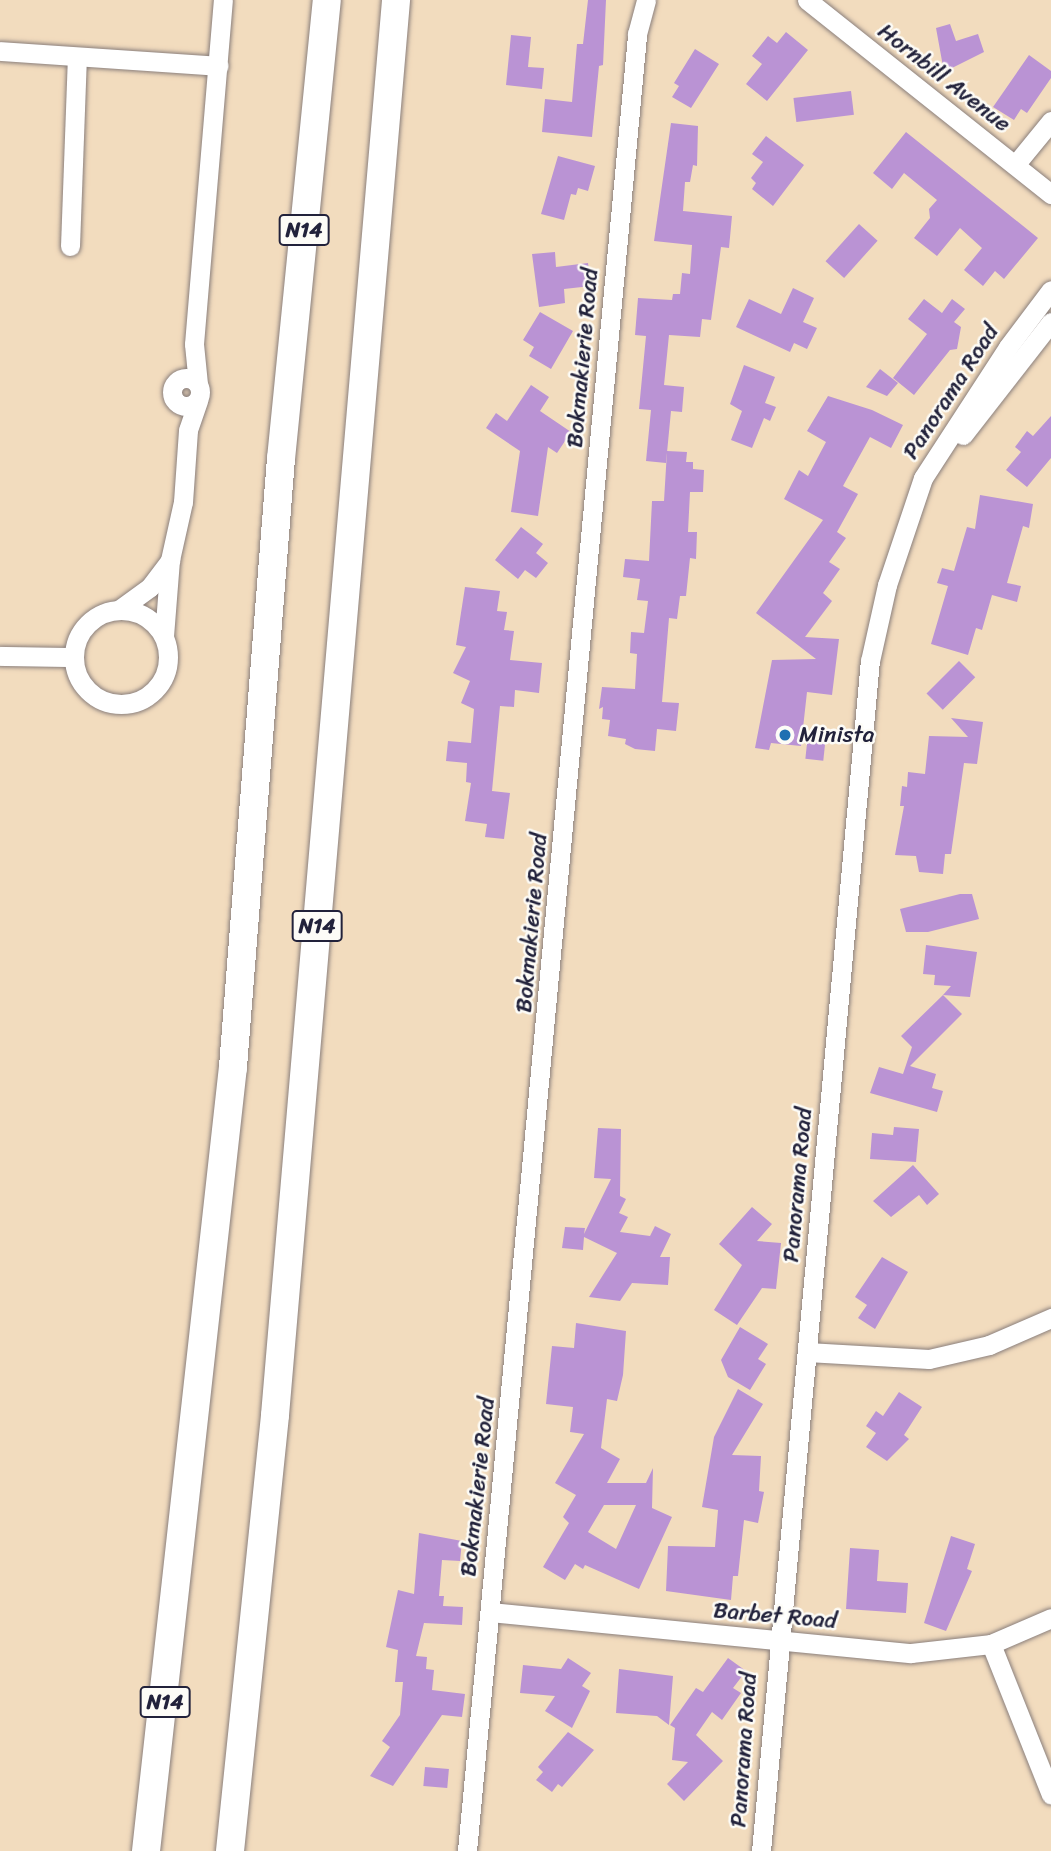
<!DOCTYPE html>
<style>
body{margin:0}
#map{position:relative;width:1051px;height:1851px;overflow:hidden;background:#f2dcbe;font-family:Sriracha,sans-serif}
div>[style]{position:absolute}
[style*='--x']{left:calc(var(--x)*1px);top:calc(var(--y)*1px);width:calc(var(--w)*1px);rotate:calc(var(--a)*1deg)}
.building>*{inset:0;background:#ba93d4;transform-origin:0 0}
.roads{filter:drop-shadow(0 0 2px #8a7f7c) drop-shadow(0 0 2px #8a7f7c)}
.minor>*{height:19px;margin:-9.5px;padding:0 9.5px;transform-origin:9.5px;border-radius:9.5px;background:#fff}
.minor>.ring{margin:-9.5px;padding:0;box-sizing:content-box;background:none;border:19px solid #fff;border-radius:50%}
.highway>*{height:28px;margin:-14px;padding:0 14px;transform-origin:14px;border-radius:14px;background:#fff}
.dots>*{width:19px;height:19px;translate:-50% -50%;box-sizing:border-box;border:4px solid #fdfcf7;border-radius:50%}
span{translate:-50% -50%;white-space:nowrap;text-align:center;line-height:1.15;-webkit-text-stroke:5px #fdfcf7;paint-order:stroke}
.shield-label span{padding:2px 5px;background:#fdfcf7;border:2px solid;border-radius:5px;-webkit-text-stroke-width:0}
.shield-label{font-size:21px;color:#22223b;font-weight:700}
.street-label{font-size:23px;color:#22223b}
.poi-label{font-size:23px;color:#22223b}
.left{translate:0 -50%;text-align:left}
</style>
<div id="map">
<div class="building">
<div style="clip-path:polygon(588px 0,606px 0,603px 65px,599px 66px,592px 137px,542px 132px,545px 99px,572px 102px,577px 44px,583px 44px)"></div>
<div style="clip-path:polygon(950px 24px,956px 41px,978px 34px,984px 52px,944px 72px,936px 28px)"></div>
<div style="clip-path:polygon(786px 32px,808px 50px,767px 101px,746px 84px,762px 64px,752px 56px,768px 36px,777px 43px)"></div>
<div style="clip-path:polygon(511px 35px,531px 37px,528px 67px,544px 68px,542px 89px,506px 85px)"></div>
<div style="clip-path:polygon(695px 49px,719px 64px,691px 108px,672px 97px,679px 86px,674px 83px)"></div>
<div style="clip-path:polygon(1029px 55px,1051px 71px,1051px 78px,1027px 113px,1021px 109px,1014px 120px,993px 107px)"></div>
<div style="left:851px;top:91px;width:24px;height:58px;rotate:83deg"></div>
<div style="clip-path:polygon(671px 123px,698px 126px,697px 166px,693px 165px,690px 182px,685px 182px,683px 211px,732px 216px,729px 248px,721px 247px,711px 320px,702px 319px,700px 337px,669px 335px,664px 385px,684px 387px,682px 412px,671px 411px,666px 463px,646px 461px,651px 410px,639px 409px,646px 336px,635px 335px,638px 298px,672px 300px,673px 294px,680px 294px,682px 273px,690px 274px,692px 245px,654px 241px)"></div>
<div style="clip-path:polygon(906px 132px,1038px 238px,1004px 279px,995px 271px,983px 286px,964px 270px,982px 248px,960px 228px,937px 256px,914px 238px,930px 218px,929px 209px,937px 200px,904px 173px,892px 189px,873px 173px)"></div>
<div style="clip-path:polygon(766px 136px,804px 165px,773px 206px,752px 189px,756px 183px,751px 178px,763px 162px,752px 154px)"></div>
<div style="clip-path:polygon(558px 156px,595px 166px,588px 191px,578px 188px,576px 195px,571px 194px,564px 220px,541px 214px)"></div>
<div style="left:859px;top:224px;width:25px;height:50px;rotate:42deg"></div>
<div style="clip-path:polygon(555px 252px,556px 267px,588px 263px,591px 286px,564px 289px,565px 303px,539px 307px,532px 254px)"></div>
<div style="clip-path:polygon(793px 288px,814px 298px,803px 322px,817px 328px,807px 349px,794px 343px,790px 352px,736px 327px,749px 299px,781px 314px)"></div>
<div style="clip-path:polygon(924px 299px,942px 313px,952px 299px,965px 309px,954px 322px,961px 327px,957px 349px,950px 350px,914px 395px,893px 378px,927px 334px,908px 319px)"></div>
<div style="clip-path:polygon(540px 312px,573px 331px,551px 369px,529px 356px,534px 347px,523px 340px)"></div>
<div style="clip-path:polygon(744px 365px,775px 377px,765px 403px,776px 407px,770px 421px,764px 418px,752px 448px,731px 440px,742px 411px,730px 404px)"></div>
<div style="clip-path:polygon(880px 369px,898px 383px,887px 396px,866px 387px)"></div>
<div style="clip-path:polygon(531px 385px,549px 397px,540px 411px,571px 432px,557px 453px,548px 447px,538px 516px,511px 512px,520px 451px,486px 428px,496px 413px,507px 421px)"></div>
<div style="clip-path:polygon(828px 396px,872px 410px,903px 425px,891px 448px,870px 437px,843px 486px,858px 494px,837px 532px,846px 538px,829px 562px,840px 569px,823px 593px,832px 601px,805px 637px,839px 639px,832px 695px,807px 692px,801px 746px,771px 743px,769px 750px,755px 748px,772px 660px,816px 659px,756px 613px,823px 520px,784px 499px,799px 470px,808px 476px,826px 442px,807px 431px)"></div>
<div style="clip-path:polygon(1051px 416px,1051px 458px,1027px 487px,1006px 470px,1021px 452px,1015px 447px,1027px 431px,1033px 436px)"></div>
<div style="clip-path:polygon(667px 451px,687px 452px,686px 462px,693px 462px,693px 469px,704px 470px,703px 492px,690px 492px,688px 532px,697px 532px,696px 559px,690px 558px,686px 596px,680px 596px,677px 619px,669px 618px,662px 702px,679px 703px,676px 731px,657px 729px,655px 751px,635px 749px,625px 744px,626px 739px,608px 736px,610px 720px,602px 719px,603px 707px,599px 709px,602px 687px,635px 689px,637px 654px,630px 653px,631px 632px,644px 633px,648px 601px,637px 600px,640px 579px,623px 577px,625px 559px,649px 561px,652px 501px,664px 501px)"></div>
<div style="clip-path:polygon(980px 495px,1033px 504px,1029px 528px,1023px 526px,1007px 583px,1021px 586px,1017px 602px,992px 595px,982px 630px,976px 628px,968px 655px,931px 644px,948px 586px,937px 583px,942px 568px,954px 571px,967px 527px,975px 529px)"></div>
<div style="clip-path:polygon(521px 527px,543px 544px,536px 553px,548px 563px,536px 578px,525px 570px,518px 579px,495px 560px)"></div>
<div style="clip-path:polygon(465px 587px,500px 591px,497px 611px,507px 612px,504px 630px,514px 631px,510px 660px,542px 663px,539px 693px,515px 690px,514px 707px,500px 706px,492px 791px,510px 793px,504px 839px,485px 837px,487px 824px,465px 821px,471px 783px,466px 782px,467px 763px,446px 761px,448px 741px,471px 743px,474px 709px,461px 703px,470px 681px,453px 673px,466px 647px,456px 645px)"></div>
<div style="left:959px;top:661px;width:23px;height:46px;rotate:45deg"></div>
<div style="clip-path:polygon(951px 718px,983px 722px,977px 764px,964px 763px,951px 854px,945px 854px,943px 874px,919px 872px,916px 856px,895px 855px,904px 806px,900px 806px,902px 786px,907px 787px,908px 772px,925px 774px,929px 736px,968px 737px)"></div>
<div style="left:808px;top:734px;width:18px;height:25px;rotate:6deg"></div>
<div style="clip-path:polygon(960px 894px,972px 894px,979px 919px,928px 932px,906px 932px,900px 909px)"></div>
<div style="clip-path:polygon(926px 945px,977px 952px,970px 997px,943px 995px,951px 986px,934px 985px,935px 975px,923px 974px)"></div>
<div style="clip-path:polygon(943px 995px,962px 1014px,910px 1066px,936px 1074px,932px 1088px,943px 1091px,937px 1112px,870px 1093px,879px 1067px,903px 1074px,912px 1047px,901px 1036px)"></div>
<div style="clip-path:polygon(894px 1127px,919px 1129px,916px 1162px,870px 1159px,872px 1133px,893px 1135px)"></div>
<div style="clip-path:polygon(598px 1128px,621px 1129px,620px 1196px,626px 1199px,619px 1213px,628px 1217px,620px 1232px,650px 1236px,655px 1226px,671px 1234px,660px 1257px,670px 1257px,668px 1285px,632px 1283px,620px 1301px,589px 1297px,617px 1253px,584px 1237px,583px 1250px,562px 1248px,565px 1227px,585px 1228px,584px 1234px,611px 1179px,594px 1178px)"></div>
<div style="clip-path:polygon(913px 1165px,939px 1194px,927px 1205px,919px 1195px,891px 1217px,873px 1201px)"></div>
<div style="clip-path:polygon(752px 1207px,772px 1224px,757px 1241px,781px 1243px,776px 1289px,762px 1288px,737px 1325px,714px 1310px,742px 1265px,719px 1244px)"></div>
<div style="clip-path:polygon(882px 1257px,908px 1272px,875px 1329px,858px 1318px,867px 1305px,855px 1297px)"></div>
<div style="clip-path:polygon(evenodd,576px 1323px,626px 1331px,623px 1375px,617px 1401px,607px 1399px,601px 1448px,620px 1459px,607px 1483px,646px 1483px,653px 1468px,652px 1508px,672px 1517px,639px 1589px,585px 1565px,583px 1569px,575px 1564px,565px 1580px,543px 1567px,569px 1523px,563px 1517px,576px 1495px,555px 1483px,584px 1434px,570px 1432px,573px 1407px,546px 1404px,552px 1346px,574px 1348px,576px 1323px,604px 1505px,636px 1505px,616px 1549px,588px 1532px,604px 1505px)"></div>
<div style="clip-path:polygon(740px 1327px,768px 1344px,758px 1359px,766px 1364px,750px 1390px,728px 1377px,721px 1360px)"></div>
<div style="clip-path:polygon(738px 1389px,763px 1404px,732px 1455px,761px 1456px,759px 1491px,764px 1492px,758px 1523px,744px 1520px,738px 1576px,733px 1576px,731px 1600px,666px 1591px,668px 1546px,715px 1547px,718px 1510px,702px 1507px,714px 1437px)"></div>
<div style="clip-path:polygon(899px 1392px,922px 1407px,904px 1435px,909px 1439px,887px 1461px,866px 1447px,876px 1433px,866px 1426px,876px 1411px,883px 1416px)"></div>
<div style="clip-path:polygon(419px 1533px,462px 1541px,460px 1561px,442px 1560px,439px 1596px,444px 1596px,443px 1606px,463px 1607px,462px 1625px,424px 1623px,416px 1656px,427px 1657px,426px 1669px,434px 1670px,432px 1690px,465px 1694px,462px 1717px,442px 1715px,393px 1786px,370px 1776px,390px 1747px,382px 1741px,400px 1715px,403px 1682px,395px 1682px,398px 1650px,386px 1647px,398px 1590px,414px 1594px)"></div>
<div style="clip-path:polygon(951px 1536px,975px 1544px,967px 1569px,972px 1571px,946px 1631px,924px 1623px)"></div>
<div style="clip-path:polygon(850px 1548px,879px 1550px,877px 1581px,908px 1583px,906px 1613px,846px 1609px)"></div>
<div style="clip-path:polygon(568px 1658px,591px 1673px,582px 1686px,590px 1691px,572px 1728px,545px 1711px,555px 1696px,520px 1693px,523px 1665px,561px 1669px)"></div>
<div style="clip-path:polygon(728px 1658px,746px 1671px,733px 1688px,741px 1693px,722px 1720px,712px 1712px,696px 1735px,723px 1761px,684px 1801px,667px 1784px,688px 1762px,672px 1760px,675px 1728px,670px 1725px,696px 1688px,703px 1692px)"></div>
<div style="clip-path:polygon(619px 1669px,673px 1676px,669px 1725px,657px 1716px,616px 1713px)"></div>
<div style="clip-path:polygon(568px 1732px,594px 1750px,562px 1787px,558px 1784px,552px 1792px,536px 1780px,543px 1772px,538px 1767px)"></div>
<div style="left:425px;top:1767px;width:24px;height:19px;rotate:5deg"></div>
</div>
<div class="roads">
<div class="minor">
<div style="--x:807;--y:0;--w:312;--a:38.5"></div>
<div style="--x:0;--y:51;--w:219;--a:3.9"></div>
<div style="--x:1015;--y:165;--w:57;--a:-50.7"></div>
<div style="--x:70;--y:246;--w:189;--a:-87.9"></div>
<div class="ring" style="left:172px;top:378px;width:9px;height:9px"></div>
<div style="--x:198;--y:384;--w:40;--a:-95.7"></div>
<div style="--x:194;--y:344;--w:345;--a:-85.2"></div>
<div style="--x:963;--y:435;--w:143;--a:-52.1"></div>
<div style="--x:120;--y:609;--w:37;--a:-36"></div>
<div style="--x:150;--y:587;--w:34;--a:-53"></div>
<div class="ring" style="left:74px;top:610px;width:75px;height:75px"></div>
<div style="--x:164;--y:636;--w:76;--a:-85.5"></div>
<div style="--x:170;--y:560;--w:59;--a:-77.4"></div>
<div style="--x:183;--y:502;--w:72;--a:-86"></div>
<div style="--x:188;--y:430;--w:31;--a:-71"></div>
<div style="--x:0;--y:656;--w:73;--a:0.8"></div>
<div style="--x:807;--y:1352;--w:122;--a:3.3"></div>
<div style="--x:929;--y:1359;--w:62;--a:-13.1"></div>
<div style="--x:989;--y:1345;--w:68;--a:-23.5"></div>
<div style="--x:490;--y:1612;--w:423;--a:5.6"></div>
<div style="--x:911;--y:1653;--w:81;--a:-6.4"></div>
<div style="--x:991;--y:1644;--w:65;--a:-23.4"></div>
<div style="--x:991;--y:1644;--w:162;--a:68.3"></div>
<div style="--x:467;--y:1851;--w:1825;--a:-84.65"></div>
<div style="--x:637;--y:34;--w:35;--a:-75"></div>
<div style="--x:761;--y:1851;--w:1195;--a:-84.77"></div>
<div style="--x:870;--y:661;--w:78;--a:-77.4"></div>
<div style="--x:887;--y:585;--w:113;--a:-71.4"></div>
<div style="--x:923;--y:478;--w:156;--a:-57"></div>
<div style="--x:1008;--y:347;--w:71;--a:-53"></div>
</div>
<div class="highway">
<div style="--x:146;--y:1851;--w:789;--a:-83.67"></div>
<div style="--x:233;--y:1067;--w:610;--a:-85.49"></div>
<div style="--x:281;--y:459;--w:461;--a:-84.3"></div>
<div style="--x:230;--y:1851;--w:438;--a:-84.1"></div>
<div style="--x:275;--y:1415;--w:1420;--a:-85.11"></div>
</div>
</div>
<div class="dots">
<div style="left:785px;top:735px;background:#1f6fb2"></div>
</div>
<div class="shield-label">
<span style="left:304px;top:230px">N14</span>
<span style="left:317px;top:926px">N14</span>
<span style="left:165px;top:1702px">N14</span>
</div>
<div class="street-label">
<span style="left:944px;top:78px;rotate:38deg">Hornbill Avenue</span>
<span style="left:583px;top:358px;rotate:-85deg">Bokmakierie Road</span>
<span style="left:951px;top:392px;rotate:-57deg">Panorama Road</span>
<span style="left:532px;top:923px;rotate:-85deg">Bokmakierie Road</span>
<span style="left:798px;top:1185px;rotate:-85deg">Panorama Road</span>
<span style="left:478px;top:1487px;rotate:-84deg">Bokmakierie Road</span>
<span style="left:775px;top:1616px;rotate:5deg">Barbet Road</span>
<span style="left:744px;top:1750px;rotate:-86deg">Panorama Road</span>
</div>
<div class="poi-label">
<span class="left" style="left:799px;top:735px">Minista</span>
</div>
</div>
